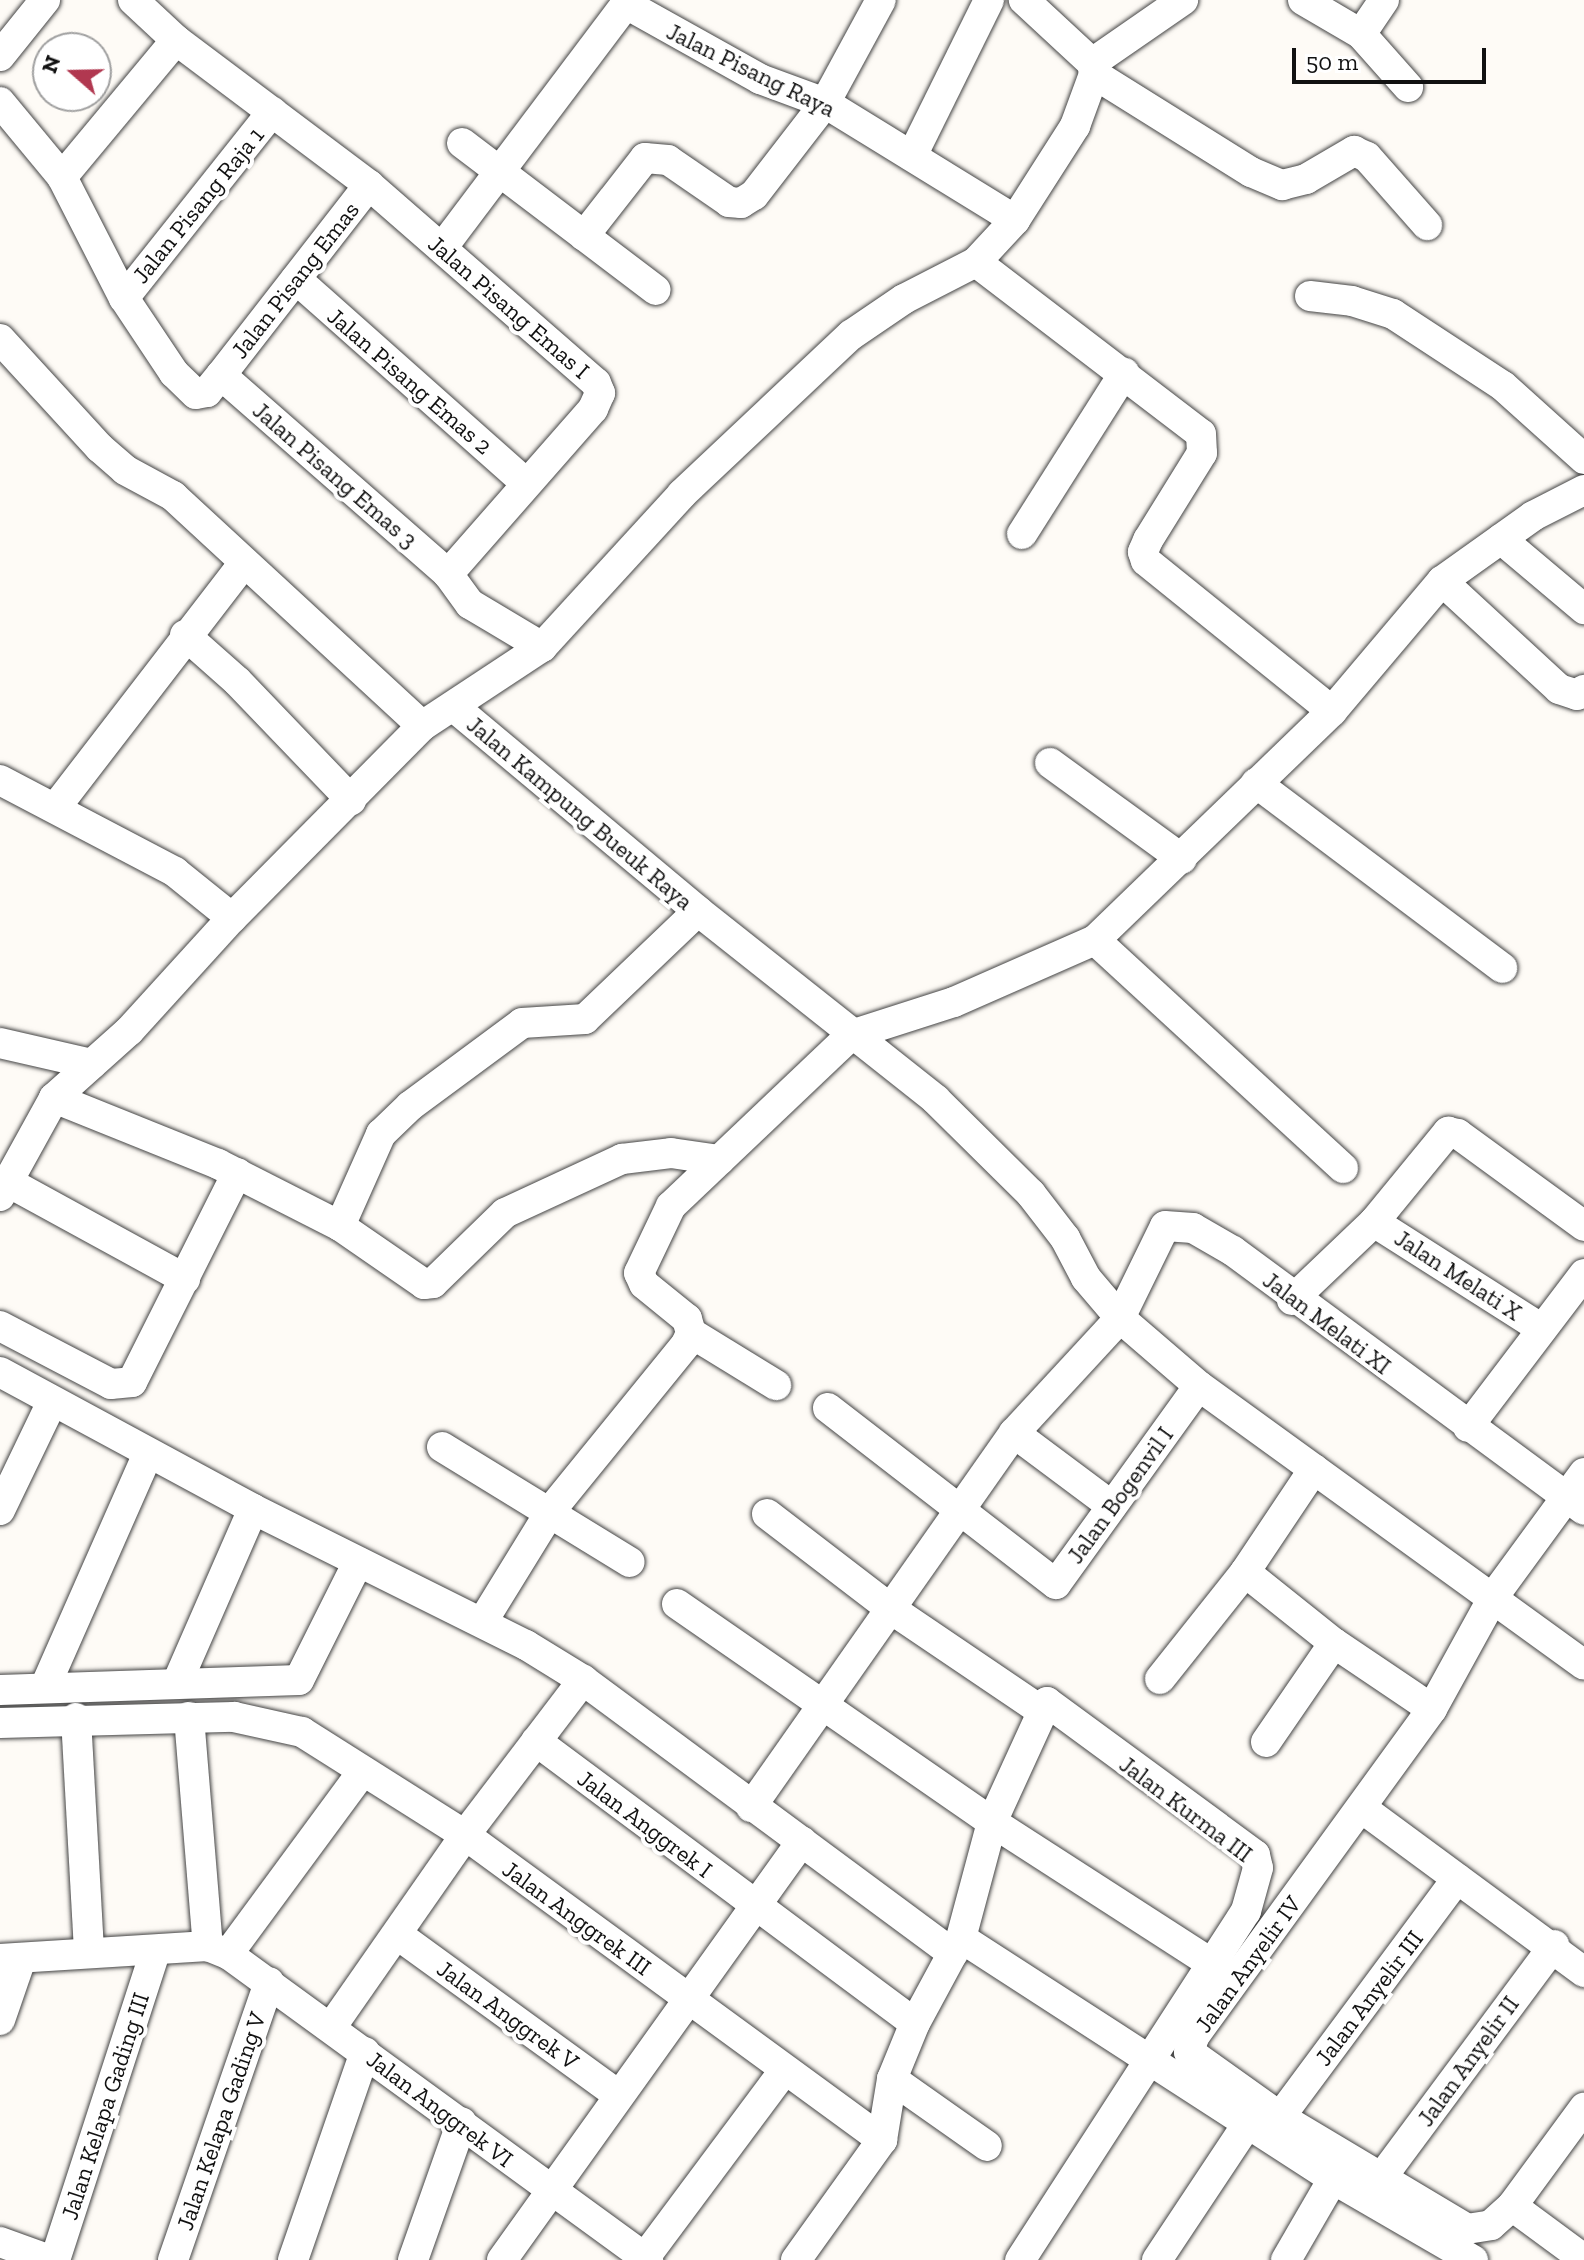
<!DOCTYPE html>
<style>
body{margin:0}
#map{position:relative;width:1584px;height:2260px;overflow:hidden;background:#fefbf6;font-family:"Zilla Slab",serif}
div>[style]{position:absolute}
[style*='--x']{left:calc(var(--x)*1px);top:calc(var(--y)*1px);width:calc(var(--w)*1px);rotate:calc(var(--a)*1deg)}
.roads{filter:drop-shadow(0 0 2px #444) drop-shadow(0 0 2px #444)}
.minor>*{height:30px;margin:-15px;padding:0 15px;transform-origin:15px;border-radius:15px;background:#fff}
span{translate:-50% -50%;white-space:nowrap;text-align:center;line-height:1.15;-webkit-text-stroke:8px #fff;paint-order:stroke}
.street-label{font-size:24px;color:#111}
.north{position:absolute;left:32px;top:32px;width:80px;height:80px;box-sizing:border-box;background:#fff;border:2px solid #a0a0a0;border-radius:50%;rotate:290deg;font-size:22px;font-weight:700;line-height:32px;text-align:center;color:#111}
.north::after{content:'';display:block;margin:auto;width:28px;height:36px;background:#b13850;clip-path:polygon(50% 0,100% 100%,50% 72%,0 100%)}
.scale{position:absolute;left:1292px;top:48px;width:194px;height:36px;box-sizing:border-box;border:4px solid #111;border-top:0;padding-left:10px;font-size:24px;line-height:28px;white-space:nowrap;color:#111;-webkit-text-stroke:6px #fff;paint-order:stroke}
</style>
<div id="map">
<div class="roads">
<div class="minor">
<div style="--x:133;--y:0;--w:59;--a:42.9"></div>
<div style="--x:176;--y:40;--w:241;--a:36.9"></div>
<div style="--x:369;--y:185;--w:301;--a:41.1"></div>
<div style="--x:596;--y:383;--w:11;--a:68"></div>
<div style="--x:600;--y:393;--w:17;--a:114"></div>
<div style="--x:593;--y:409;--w:220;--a:131.3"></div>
<div style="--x:448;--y:574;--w:37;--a:54"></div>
<div style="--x:470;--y:604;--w:84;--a:30.8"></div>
<div style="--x:1303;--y:0;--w:67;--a:30.4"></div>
<div style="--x:1361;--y:34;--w:71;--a:48.4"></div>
<div style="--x:1361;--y:34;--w:41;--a:-55.9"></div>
<div style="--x:0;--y:56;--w:72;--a:-51.2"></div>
<div style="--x:1092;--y:63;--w:111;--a:-34.7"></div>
<div style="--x:1094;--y:74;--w:185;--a:32"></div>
<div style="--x:1251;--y:172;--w:34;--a:23"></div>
<div style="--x:1282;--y:185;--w:25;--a:-14"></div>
<div style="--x:1306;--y:179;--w:56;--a:-30.3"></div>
<div style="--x:1354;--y:151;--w:14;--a:25"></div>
<div style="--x:1367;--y:157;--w:91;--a:48.6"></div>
<div style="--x:0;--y:102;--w:97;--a:50.4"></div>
<div style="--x:62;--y:177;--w:136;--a:62.9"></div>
<div style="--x:124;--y:298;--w:90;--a:56.3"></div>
<div style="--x:174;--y:373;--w:30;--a:44"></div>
<div style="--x:196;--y:394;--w:11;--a:-10"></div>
<div style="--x:207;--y:392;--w:22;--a:-51"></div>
<div style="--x:221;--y:375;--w:241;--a:-52.1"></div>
<div style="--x:462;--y:143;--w:243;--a:37.2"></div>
<div style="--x:912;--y:156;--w:174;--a:-63.7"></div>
<div style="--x:62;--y:177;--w:178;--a:-50.2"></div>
<div style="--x:584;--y:236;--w:99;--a:-52"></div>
<div style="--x:645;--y:158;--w:23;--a:5"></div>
<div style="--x:668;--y:160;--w:74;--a:34.5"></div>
<div style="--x:729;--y:202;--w:12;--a:5"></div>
<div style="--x:741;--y:203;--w:15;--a:-32"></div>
<div style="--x:754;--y:195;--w:116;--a:-52.3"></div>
<div style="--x:825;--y:103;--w:117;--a:-61.5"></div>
<div style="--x:442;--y:248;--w:306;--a:-53"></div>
<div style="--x:626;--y:4;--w:154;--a:29.2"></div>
<div style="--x:760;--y:79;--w:69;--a:20.3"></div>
<div style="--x:825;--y:103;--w:223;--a:31.6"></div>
<div style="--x:976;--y:262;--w:283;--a:37.4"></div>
<div style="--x:1201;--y:434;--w:19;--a:87"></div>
<div style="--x:1202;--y:453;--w:102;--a:121.8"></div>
<div style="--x:1148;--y:540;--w:13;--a:113"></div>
<div style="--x:1143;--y:552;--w:9;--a:72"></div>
<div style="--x:1146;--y:561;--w:239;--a:38.9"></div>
<div style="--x:296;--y:279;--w:306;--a:41.6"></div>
<div style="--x:1310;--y:296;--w:42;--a:6.8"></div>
<div style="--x:1352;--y:301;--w:43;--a:17.6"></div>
<div style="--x:1393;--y:314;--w:131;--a:33.2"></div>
<div style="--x:1503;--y:386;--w:109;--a:42"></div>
<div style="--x:124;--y:298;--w:238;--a:-51.5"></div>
<div style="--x:0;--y:339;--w:148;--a:47.5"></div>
<div style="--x:100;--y:448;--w:33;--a:41"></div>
<div style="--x:125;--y:470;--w:55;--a:28.4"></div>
<div style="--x:173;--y:496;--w:339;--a:42.7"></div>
<div style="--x:221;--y:375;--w:302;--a:41.2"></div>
<div style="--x:1022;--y:534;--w:191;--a:-57.6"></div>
<div style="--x:1501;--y:539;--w:109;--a:40.1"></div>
<div style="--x:1442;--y:581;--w:159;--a:42.7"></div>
<div style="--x:1559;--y:689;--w:19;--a:18"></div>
<div style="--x:1577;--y:695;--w:9;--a:-36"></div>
<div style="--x:185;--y:635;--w:69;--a:41.5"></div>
<div style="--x:237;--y:681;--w:165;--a:46.2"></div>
<div style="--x:454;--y:707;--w:318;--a:39.9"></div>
<div style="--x:698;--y:911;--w:303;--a:38.4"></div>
<div style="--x:935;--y:1099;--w:135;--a:44.7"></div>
<div style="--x:1031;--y:1194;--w:56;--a:52.3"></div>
<div style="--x:1065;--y:1238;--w:45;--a:62.3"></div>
<div style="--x:1086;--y:1278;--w:52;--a:49.6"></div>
<div style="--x:1120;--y:1318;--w:104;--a:40.7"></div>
<div style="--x:1199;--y:1386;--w:475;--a:35.9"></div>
<div style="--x:1050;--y:763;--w:163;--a:36"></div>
<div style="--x:0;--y:780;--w:198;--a:27.7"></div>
<div style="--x:175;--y:872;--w:73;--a:38.9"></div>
<div style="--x:1256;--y:783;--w:308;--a:36.9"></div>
<div style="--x:56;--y:807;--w:307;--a:-52.4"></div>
<div style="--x:1095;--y:940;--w:337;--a:42.6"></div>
<div style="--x:0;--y:1043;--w:94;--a:12.9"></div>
<div style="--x:54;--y:1098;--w:177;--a:21.9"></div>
<div style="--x:218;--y:1164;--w:137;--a:26.9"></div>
<div style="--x:340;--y:1226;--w:102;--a:34.6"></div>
<div style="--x:424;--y:1284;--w:9;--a:-6"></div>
<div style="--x:433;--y:1283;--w:100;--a:-44.2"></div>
<div style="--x:505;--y:1213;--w:129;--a:-24.8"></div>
<div style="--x:622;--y:1159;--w:49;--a:-7"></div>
<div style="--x:671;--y:1153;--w:49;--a:8.3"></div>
<div style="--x:8;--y:1182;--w:202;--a:28.7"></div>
<div style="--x:0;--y:1196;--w:112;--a:-61.1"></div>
<div style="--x:54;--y:1098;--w:101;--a:-41.8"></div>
<div style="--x:129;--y:1031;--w:153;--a:-47.7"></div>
<div style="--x:232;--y:918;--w:270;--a:-45.3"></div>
<div style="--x:422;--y:726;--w:144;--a:-33.4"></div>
<div style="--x:542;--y:647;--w:207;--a:-47.5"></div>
<div style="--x:682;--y:494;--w:232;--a:-43.3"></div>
<div style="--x:851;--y:335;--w:64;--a:-34.2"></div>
<div style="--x:904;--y:299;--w:81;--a:-27.2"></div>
<div style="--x:976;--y:262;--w:57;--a:-47.1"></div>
<div style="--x:1015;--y:220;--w:112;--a:-57.4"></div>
<div style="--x:1075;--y:126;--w:55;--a:-69.9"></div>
<div style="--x:1094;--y:74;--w:11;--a:-100"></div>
<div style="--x:1092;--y:63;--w:93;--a:-137.2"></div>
<div style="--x:1374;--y:1222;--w:199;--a:32.5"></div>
<div style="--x:340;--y:1226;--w:101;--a:-66"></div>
<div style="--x:381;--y:1134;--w:40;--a:-44"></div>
<div style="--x:410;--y:1106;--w:139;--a:-36.5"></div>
<div style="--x:522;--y:1023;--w:63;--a:-3.6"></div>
<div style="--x:585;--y:1019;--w:156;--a:-43.7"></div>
<div style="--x:1292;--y:1300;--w:113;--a:-43.6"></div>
<div style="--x:1374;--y:1222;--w:117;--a:-50.6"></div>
<div style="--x:1448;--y:1132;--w:10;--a:11"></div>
<div style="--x:1458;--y:1134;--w:156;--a:36.1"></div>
<div style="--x:0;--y:1326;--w:125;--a:27.6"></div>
<div style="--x:111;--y:1384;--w:21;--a:-5"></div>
<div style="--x:132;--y:1382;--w:234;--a:-63.3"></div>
<div style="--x:691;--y:1333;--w:100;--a:31.5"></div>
<div style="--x:0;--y:1372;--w:288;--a:28.4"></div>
<div style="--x:253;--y:1509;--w:305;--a:26.5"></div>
<div style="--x:526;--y:1645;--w:67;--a:31.6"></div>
<div style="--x:583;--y:1680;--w:460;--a:36.5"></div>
<div style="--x:828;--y:1408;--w:288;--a:37.7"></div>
<div style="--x:1056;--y:1584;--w:244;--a:-54.2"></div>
<div style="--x:1468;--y:1427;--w:192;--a:-52.8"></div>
<div style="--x:1014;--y:1433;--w:122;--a:36.7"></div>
<div style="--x:442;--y:1447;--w:220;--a:31.5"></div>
<div style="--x:1584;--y:1473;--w:152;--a:126.2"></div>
<div style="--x:1494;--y:1596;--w:129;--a:118.8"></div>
<div style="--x:1432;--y:1709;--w:405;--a:126"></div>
<div style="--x:1194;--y:2037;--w:16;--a:108"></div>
<div style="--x:1189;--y:2052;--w:112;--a:35.5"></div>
<div style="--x:1280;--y:2117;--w:218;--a:30.9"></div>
<div style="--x:1467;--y:2229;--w:24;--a:-9"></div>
<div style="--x:1491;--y:2225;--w:28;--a:-42"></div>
<div style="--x:1512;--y:2206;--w:122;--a:-53.7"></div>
<div style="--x:0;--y:1510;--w:120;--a:-64.3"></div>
<div style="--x:767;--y:1514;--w:156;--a:37.5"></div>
<div style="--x:891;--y:1609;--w:180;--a:34.1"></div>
<div style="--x:1245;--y:1572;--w:114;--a:38.6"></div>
<div style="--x:1334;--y:1643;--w:118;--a:34"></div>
<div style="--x:677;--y:1604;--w:383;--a:34.7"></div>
<div style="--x:992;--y:1822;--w:262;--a:32.8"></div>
<div style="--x:483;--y:1621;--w:132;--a:-58.4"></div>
<div style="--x:552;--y:1509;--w:213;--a:-50.9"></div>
<div style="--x:686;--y:1344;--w:12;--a:-66"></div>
<div style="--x:691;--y:1333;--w:15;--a:-106"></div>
<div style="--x:687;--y:1319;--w:55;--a:-140.9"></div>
<div style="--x:644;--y:1284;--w:12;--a:-114"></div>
<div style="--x:639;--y:1273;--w:74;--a:-64.5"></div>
<div style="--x:671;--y:1206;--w:248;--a:-43.5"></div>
<div style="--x:851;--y:1035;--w:108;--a:-17.8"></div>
<div style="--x:954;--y:1002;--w:154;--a:-23.7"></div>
<div style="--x:1095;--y:940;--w:330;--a:-44"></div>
<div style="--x:1332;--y:711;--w:170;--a:-49.8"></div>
<div style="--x:1442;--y:581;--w:112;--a:-35.5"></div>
<div style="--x:1533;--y:516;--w:57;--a:-27"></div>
<div style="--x:1160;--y:1679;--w:137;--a:-51.5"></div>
<div style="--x:1245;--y:1572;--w:124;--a:-56.2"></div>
<div style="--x:177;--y:1683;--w:190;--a:-66.4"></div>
<div style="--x:45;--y:1687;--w:255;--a:-66.2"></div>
<div style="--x:0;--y:1690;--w:299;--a:-1.9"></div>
<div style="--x:299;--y:1680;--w:132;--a:-63.4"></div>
<div style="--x:189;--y:1717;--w:230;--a:85.3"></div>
<div style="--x:76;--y:1718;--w:235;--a:86.8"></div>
<div style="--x:0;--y:1723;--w:234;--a:-1.5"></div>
<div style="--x:234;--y:1717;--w:70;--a:12.4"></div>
<div style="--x:302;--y:1732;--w:193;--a:32.3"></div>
<div style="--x:465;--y:1835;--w:517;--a:36.18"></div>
<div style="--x:536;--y:1741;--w:472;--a:36.7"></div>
<div style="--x:1266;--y:1742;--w:120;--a:-55.5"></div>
<div style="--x:751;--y:1807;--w:457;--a:-54.9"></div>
<div style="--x:1014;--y:1433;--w:156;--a:-47.3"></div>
<div style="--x:1120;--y:1318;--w:102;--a:-63.9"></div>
<div style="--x:1165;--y:1226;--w:28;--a:4"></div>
<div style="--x:1193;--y:1228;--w:46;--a:29.9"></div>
<div style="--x:1233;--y:1251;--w:436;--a:36.4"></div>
<div style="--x:1363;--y:1809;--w:275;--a:36.4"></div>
<div style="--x:398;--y:1935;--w:272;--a:36"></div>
<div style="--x:961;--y:1938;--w:443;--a:32.9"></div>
<div style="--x:1333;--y:2179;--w:162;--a:30.1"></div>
<div style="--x:228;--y:1954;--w:227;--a:-53.6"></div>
<div style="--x:0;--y:1959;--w:208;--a:-3.6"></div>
<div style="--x:208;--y:1946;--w:22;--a:22"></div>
<div style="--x:228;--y:1954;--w:520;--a:36.08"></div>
<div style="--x:0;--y:2020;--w:65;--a:-71"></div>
<div style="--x:332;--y:2026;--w:233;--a:-55.1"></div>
<div style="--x:465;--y:1835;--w:195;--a:-52.7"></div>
<div style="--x:892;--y:2079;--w:116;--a:35.2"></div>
<div style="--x:1280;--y:2117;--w:297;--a:-53.4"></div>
<div style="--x:1382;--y:2177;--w:289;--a:-53.4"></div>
<div style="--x:1512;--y:2206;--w:89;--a:36.4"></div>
<div style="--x:0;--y:2242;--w:53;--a:19.8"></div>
<div style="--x:55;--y:2260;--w:324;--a:-72"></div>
<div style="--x:173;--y:2260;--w:294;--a:-70.9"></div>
<div style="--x:293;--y:2260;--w:220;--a:-70.9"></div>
<div style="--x:413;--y:2260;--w:146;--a:-70.5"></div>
<div style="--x:502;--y:2260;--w:515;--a:-54.4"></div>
<div style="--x:643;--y:2260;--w:236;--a:-53.3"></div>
<div style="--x:796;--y:2260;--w:148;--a:-54.4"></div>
<div style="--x:882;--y:2140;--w:62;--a:-80.7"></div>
<div style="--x:892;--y:2079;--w:61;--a:-67.7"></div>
<div style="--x:915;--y:2023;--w:97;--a:-61.6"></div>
<div style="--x:961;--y:1938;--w:120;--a:-75"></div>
<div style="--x:992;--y:1822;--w:132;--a:-65.4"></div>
<div style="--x:1047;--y:1702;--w:258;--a:36.3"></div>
<div style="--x:1255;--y:1855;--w:13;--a:77"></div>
<div style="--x:1258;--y:1868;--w:45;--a:105.6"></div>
<div style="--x:1246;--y:1911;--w:416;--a:122.9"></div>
<div style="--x:1157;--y:2260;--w:164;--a:-56.4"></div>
<div style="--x:1286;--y:2260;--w:94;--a:-59.9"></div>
</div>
</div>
<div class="street-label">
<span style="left:751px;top:70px;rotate:26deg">Jalan Pisang Raya</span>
<span style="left:198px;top:205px;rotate:-51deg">Jalan Pisang Raja 1</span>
<span style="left:295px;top:280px;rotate:-52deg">Jalan Pisang Emas</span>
<span style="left:509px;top:307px;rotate:41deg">Jalan Pisang Emas I</span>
<span style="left:410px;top:381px;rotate:41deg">Jalan Pisang Emas 2</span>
<span style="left:335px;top:475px;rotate:41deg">Jalan Pisang Emas 3</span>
<span style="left:580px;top:813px;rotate:40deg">Jalan Kampung Bueuk Raya</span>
<span style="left:1458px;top:1275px;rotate:33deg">Jalan Melati X</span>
<span style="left:1327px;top:1323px;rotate:37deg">Jalan Melati XI</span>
<span style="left:1120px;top:1495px;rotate:-54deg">Jalan Bogenvil I</span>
<span style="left:1186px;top:1809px;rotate:37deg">Jalan Kurma III</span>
<span style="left:645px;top:1824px;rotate:37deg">Jalan Anggrek I</span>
<span style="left:577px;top:1918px;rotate:36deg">Jalan Anggrek III</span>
<span style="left:1248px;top:1964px;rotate:-54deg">Jalan Anyelir IV</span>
<span style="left:1369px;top:1998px;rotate:-53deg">Jalan Anyelir III</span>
<span style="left:508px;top:2015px;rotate:36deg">Jalan Anggrek V</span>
<span style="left:1468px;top:2061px;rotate:-54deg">Jalan Anyelir II</span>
<span style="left:105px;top:2106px;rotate:-72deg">Jalan Kelapa Gading III</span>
<span style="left:440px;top:2109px;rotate:37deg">Jalan Anggrek VI</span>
<span style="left:221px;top:2121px;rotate:-71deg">Jalan Kelapa Gading V</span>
</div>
<div class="north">N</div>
<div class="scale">50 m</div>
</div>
